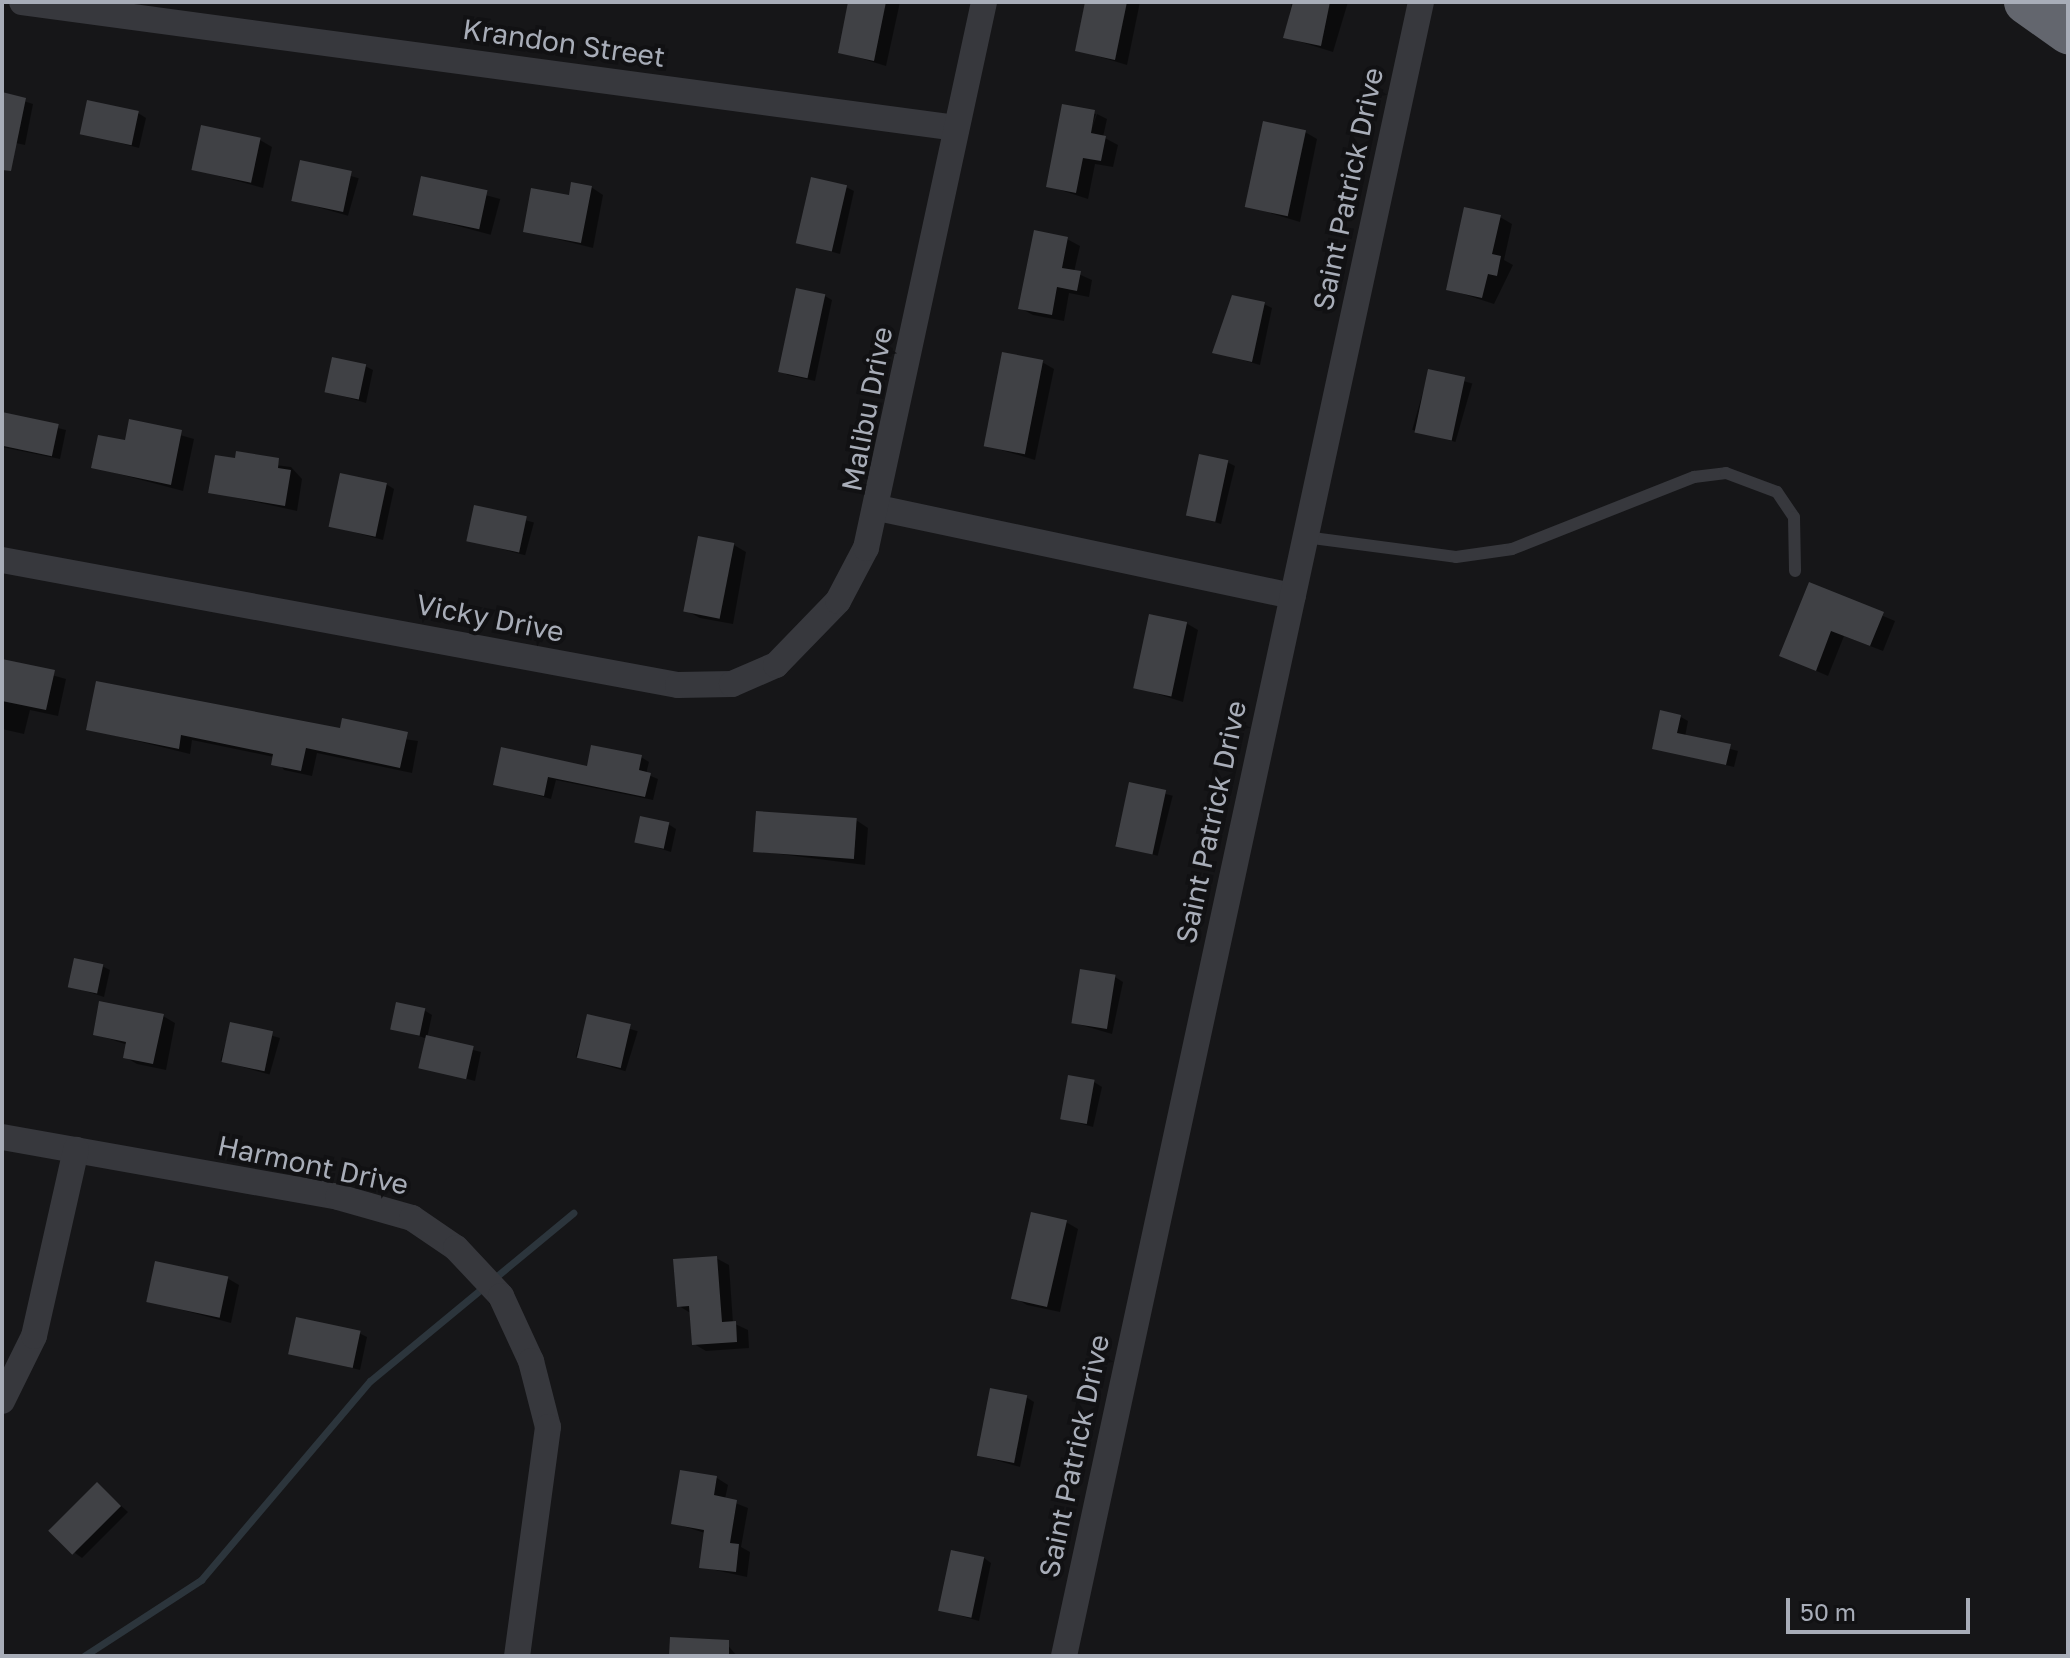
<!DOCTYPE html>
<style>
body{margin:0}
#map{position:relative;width:2070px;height:1658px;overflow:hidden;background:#161618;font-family:"Golos Text",sans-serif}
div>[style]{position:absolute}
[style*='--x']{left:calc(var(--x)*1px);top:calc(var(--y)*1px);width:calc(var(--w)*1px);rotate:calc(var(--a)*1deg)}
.shadow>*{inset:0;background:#0007;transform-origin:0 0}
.stream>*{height:7px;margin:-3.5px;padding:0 3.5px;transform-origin:3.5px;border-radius:3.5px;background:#2c353c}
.building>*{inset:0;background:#404145;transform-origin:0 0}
.lane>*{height:12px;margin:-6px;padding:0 6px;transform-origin:6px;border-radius:6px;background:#37383d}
.street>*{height:26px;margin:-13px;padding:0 13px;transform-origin:13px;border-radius:13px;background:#37383d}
.highway>*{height:44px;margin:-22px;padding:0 22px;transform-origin:22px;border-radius:22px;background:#63666e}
span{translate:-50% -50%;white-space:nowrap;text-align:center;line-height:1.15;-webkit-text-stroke:8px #111113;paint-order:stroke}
.street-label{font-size:28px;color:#a8adb8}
.frame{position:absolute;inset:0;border:4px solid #a8adb8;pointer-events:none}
.scale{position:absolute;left:1786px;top:1598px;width:184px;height:36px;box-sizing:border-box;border:4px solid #a8adb8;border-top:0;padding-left:10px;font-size:24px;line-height:28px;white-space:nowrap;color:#a8adb8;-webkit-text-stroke:6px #111113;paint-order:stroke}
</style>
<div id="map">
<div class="shadow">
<div style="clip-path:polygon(850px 2px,900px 2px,886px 66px,840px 52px)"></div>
<div style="clip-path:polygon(1087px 2px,1140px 2px,1127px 65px,1077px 50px)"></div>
<div style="clip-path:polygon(1292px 2px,1348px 2px,1333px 52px,1285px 37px)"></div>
<div style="clip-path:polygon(2px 94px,33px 104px,25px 145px,2px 140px)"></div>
<div style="clip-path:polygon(1064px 106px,1096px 114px,1087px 142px,1097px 114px,1107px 119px,1103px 137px,1118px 145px,1113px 167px,1095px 164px,1088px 199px,1048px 186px)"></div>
<div style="clip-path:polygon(138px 113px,146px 118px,139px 148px,82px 133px)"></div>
<div style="clip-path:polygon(1305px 132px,1317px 139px,1300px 222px,1247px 206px)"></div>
<div style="clip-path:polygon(260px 140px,272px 147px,263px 188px,193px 169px)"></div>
<div style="left:302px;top:162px;width:59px;height:39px;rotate:16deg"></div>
<div style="left:422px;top:178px;width:81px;height:37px;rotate:15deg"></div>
<div style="clip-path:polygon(591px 187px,603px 195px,593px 248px,525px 231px)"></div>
<div style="clip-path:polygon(846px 187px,854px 191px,840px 254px,799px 243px)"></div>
<div style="clip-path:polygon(1500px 217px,1512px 224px,1504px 260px,1513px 265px,1494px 304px,1448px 289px)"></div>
<div style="clip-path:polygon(1067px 239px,1080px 246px,1074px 272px,1092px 280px,1089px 297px,1069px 293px,1064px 321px,1033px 315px,1020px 308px)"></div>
<div style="clip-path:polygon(825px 296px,832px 300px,815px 381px,788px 375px,780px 371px)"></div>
<div style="clip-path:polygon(1264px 304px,1272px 308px,1260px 365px,1214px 352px)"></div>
<div style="clip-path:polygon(1042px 362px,1054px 369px,1035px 460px,985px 445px)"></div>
<div style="clip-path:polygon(365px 366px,373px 370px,366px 403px,326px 391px)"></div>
<div style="left:1429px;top:371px;width:45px;height:61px;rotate:16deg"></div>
<div style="clip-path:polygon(2px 414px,66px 430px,60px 459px,2px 447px)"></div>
<div style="clip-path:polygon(131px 421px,194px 439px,183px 491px,93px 467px,126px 443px)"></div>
<div style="clip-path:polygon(236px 460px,291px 467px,302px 479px,297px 511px,211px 492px)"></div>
<div style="clip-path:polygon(1227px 462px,1235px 466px,1221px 524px,1187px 514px)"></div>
<div style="clip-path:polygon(386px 484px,394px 489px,383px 540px,331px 526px)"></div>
<div style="left:476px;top:507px;width:60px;height:34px;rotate:15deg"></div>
<div style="clip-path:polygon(734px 545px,746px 552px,733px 624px,700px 618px,687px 611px)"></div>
<div style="clip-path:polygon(1810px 585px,1895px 621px,1883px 651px,1844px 636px,1828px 676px,1782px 656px)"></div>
<div style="clip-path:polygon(1186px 623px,1198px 630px,1183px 702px,1136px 687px)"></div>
<div style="clip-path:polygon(2px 661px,66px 679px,58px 716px,30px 710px,24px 734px,2px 729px)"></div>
<div style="clip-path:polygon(1681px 717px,1688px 721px,1685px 737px,1738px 751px,1734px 767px,1654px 748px)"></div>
<div style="clip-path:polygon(88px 729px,342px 730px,418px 741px,412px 773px,317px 753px,312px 776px,284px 770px,274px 757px,192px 740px,190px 754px)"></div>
<div style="clip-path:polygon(641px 757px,649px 762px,646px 774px,658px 779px,653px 800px,556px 780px,551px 799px,496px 784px)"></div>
<div style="left:1130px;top:785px;width:44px;height:62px;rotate:14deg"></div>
<div style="clip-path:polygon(856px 820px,868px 828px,865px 865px,756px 851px)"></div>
<div style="clip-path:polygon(668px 824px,676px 829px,671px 852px,636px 841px)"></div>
<div style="clip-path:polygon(102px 966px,110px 970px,104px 997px,70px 986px)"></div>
<div style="clip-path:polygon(1115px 977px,1123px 982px,1112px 1034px,1071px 1022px)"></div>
<div style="clip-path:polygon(424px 1010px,432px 1015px,427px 1038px,481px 1052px,475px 1081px,422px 1067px,428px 1039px,393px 1028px)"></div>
<div style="clip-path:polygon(163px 1016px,175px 1023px,166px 1070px,137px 1064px,125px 1057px,128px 1045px,95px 1034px)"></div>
<div style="left:588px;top:1016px;width:52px;height:42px;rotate:17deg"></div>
<div style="left:231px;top:1024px;width:51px;height:38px;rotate:16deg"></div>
<div style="clip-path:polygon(1094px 1082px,1102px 1087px,1093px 1127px,1061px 1118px)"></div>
<div style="clip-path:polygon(1066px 1222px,1078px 1229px,1060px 1312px,1027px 1305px,1015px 1298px)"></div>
<div style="clip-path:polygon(716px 1258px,729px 1265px,733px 1323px,748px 1330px,749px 1348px,706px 1351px,694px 1344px,692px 1314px,679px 1306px)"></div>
<div style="clip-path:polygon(227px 1278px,239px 1285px,231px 1323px,149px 1301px)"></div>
<div style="clip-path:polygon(359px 1333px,367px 1337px,360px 1370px,291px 1353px)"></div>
<div style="clip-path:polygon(1026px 1397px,1034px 1402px,1020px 1467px,978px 1455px)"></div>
<div style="clip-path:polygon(682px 1472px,717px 1478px,728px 1485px,725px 1499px,748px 1508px,741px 1547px,750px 1552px,747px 1577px,701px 1567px,705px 1533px,673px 1523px)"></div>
<div style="clip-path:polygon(97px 1484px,128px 1512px,82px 1558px,75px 1553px)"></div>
<div style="clip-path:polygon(984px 1558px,991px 1563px,979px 1621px,940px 1610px)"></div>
<div style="clip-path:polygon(725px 1642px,737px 1656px,671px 1656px)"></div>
</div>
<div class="stream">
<div style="--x:84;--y:1656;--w:140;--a:-33"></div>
<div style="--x:201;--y:1580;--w:261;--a:-49.7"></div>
<div style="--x:370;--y:1381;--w:264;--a:-39.6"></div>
</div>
<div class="building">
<div style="clip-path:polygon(848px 2px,886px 2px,874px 61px,838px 53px)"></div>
<div style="clip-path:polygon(1085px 2px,1127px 2px,1115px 60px,1075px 51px)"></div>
<div style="clip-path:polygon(1293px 2px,1330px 2px,1321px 46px,1283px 38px)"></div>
<div style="clip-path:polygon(2px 92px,26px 98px,11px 171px,2px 170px)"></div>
<div style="left:87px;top:100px;width:53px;height:35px;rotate:12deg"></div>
<div style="clip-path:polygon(1062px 104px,1095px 110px,1091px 133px,1106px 136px,1101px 161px,1083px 158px,1076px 193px,1046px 187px)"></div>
<div style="left:1263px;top:121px;width:44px;height:88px;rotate:12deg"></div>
<div style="left:201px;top:125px;width:61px;height:46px;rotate:12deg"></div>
<div style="left:300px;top:160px;width:53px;height:42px;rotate:12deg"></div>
<div style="left:421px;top:176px;width:68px;height:40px;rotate:12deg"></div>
<div style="left:811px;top:177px;width:37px;height:68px;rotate:13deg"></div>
<div style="clip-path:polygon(571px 182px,592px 186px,581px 243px,523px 232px,531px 188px,569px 195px)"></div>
<div style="clip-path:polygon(1464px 207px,1501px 215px,1492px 254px,1501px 256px,1497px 276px,1488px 274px,1482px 298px,1446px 290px)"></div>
<div style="clip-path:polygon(1034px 230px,1068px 237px,1062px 268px,1081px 271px,1077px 291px,1057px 287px,1052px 315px,1018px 309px)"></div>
<div style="left:796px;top:288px;width:30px;height:86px;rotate:12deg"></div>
<div style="clip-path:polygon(1232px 295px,1265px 302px,1252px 362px,1212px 353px)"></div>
<div style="left:1002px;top:352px;width:42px;height:96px;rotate:11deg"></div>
<div style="left:332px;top:357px;width:35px;height:36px;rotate:12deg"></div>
<div style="left:1428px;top:369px;width:38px;height:65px;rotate:12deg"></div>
<div style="left:2px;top:412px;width:58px;height:33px;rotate:12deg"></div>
<div style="clip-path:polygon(129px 419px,182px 430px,171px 485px,91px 468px,98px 435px,125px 440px)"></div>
<div style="clip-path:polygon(236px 451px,279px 458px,278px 468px,291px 470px,285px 506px,208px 493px,215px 455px,235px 458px)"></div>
<div style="left:1199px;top:454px;width:30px;height:63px;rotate:12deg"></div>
<div style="left:340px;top:473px;width:48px;height:55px;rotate:12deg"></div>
<div style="left:474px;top:505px;width:54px;height:37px;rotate:12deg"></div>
<div style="left:698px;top:536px;width:37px;height:77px;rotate:11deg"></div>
<div style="clip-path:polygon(1809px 582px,1884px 612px,1870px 646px,1831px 631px,1816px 671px,1779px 656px)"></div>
<div style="left:1149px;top:614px;width:39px;height:76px;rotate:12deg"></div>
<div style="clip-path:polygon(2px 659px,55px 670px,46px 710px,2px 701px)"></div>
<div style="clip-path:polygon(96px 681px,340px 728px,342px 718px,408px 732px,400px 768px,306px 748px,301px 771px,271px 765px,273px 754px,181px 735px,179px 749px,86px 730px)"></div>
<div style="clip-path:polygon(1660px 710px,1681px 715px,1677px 733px,1731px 744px,1726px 765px,1652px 749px)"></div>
<div style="clip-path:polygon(591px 745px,642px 755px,639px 770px,651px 773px,645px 797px,548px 777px,544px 796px,493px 785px,501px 747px,587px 766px)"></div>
<div style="left:1129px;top:782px;width:38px;height:66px;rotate:12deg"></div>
<div style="left:756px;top:811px;width:101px;height:41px;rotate:4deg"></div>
<div style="left:640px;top:816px;width:30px;height:27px;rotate:12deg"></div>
<div style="left:74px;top:958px;width:30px;height:30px;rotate:12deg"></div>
<div style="left:1080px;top:969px;width:36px;height:55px;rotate:9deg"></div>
<div style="clip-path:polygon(99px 1001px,164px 1014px,153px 1064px,123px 1058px,126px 1042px,93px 1035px)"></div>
<div style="left:396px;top:1002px;width:30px;height:28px;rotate:12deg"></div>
<div style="left:587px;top:1014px;width:45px;height:45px;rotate:13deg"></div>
<div style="left:230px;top:1022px;width:44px;height:41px;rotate:12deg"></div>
<div style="left:426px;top:1035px;width:49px;height:34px;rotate:13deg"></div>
<div style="left:1068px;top:1075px;width:27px;height:45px;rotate:10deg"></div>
<div style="left:1031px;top:1212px;width:37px;height:89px;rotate:13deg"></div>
<div style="clip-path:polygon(717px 1256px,722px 1322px,736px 1321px,737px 1342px,692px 1345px,689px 1306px,677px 1307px,673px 1259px)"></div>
<div style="left:155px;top:1261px;width:75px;height:42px;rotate:12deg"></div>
<div style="left:296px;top:1317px;width:66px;height:38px;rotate:12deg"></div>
<div style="left:990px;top:1388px;width:38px;height:69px;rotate:11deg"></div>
<div style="clip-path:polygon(680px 1470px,717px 1476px,714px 1495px,737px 1500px,730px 1543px,739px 1544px,736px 1572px,699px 1568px,704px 1530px,671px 1524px)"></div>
<div style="left:97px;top:1482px;width:34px;height:69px;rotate:45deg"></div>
<div style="left:951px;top:1550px;width:34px;height:62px;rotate:12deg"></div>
<div style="clip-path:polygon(670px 1637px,729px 1640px,729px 1656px,669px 1656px)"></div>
</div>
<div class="lane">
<div style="--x:1305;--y:537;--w:152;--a:7.5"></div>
<div style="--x:1456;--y:557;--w:57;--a:-8.1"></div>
<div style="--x:1512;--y:549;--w:196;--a:-21.6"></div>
<div style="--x:1694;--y:477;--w:32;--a:-7"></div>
<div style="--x:1726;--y:473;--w:54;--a:20.4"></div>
<div style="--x:1777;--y:492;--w:30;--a:56"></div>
<div style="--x:1794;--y:517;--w:54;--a:88.9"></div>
</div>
<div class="street">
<div style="--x:22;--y:2;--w:942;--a:7.68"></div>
<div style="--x:878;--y:508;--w:424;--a:12"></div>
<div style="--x:2;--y:560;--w:687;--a:10.48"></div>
<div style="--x:678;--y:685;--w:54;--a:-1.1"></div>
<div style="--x:732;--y:684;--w:48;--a:-23.4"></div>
<div style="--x:776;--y:665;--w:89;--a:-45.9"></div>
<div style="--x:838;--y:601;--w:60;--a:-62.2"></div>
<div style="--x:866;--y:548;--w:559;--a:-77.8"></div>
<div style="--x:2;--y:1137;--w:341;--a:10.1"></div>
<div style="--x:338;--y:1197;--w:77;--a:15.8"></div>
<div style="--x:412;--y:1218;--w:53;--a:34.3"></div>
<div style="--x:456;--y:1248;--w:66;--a:46.8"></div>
<div style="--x:501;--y:1296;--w:72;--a:65.2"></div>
<div style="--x:531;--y:1361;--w:68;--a:75.6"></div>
<div style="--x:548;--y:1427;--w:231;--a:97.7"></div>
<div style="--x:2;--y:1401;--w:72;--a:-63.8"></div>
<div style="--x:34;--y:1336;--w:191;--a:-77.3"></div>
<div style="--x:1064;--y:1656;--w:1692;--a:-77.82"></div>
</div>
<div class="highway">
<div style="--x:2026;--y:2;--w:52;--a:35.5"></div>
</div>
<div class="street-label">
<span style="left:564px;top:43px;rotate:8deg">Krandon Street</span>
<span style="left:1348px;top:189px;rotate:-78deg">Saint Patrick Drive</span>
<span style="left:867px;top:409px;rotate:-79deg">Malibu Drive</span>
<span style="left:490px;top:618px;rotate:11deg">Vicky Drive</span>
<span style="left:1211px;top:822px;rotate:-78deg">Saint Patrick Drive</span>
<span style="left:313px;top:1165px;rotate:12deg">Harmont Drive</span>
<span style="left:1074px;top:1456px;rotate:-78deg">Saint Patrick Drive</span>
</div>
<div class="frame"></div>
<div class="scale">50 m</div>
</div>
